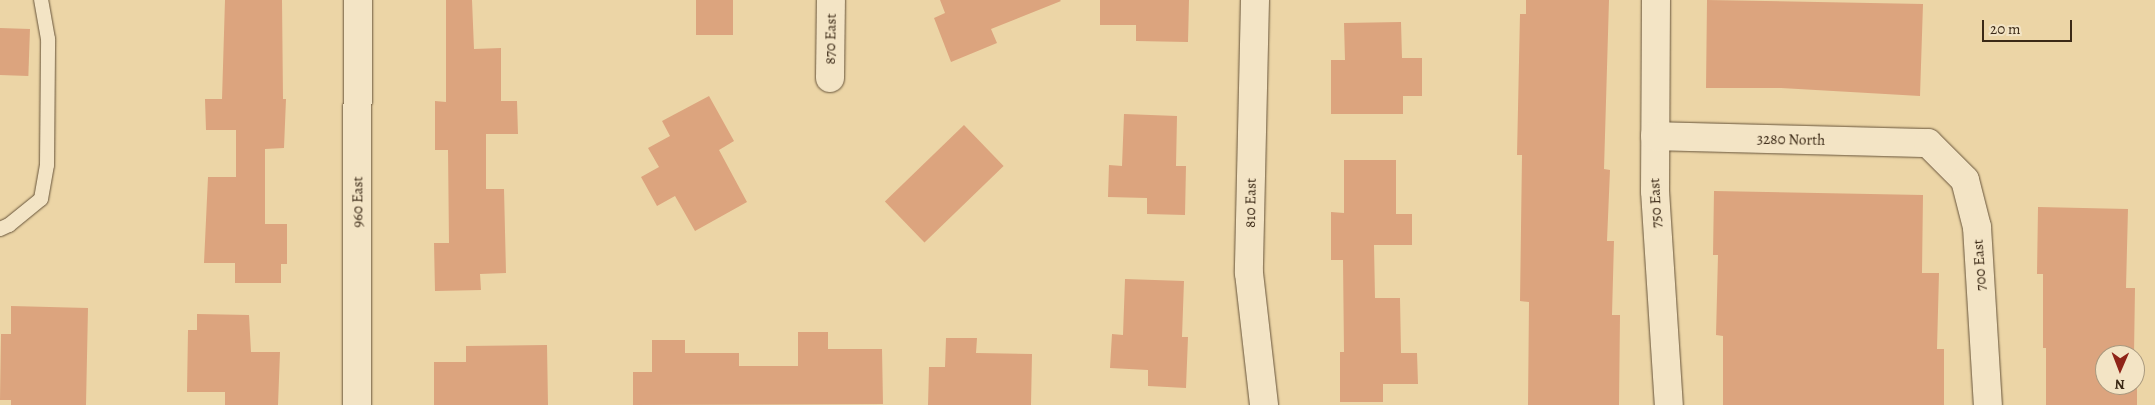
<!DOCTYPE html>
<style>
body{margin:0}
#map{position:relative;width:2155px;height:405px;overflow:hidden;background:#ecd5a6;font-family:Alegreya,serif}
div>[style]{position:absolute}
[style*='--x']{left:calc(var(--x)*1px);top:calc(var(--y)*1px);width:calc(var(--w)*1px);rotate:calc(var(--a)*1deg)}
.building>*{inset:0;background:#dca47e;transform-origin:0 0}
.roads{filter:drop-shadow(0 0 1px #67543a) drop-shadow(0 0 1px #67543a)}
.lane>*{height:14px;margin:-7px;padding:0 7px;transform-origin:7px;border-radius:7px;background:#f3e4c5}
.street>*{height:28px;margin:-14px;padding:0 14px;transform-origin:14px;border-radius:14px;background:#f3e4c5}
span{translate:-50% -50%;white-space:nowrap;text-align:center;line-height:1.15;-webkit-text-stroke:4px #f3e4c5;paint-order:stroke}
.street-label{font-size:15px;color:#3b2916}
.north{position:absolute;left:2095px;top:345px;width:50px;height:50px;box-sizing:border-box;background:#f3e4c5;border:1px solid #a9997f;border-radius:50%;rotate:181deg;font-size:14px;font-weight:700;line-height:20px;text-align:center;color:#3b2916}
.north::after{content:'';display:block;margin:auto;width:18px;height:22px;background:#8f2418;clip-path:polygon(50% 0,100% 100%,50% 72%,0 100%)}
.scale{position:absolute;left:1982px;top:20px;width:90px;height:22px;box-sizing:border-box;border:2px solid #3b2916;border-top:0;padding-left:6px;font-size:15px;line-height:18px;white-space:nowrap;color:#3b2916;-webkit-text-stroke:4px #f3e4c5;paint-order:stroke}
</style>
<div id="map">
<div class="building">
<div style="clip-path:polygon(225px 0,282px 0,283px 99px,286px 99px,284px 148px,265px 149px,265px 224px,287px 224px,287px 264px,281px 264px,281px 283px,235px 283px,235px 263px,204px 263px,208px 177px,236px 177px,236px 130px,206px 130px,205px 99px,222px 99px)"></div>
<div style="clip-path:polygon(446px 0,472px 0,474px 49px,501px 48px,501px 101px,517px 101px,518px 134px,486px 134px,486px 189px,504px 189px,506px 273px,480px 274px,481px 290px,435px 291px,434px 243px,449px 243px,448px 150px,435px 150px,435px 101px,446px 102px)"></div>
<div style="left:696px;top:0;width:37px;height:35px"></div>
<div style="clip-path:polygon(940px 0,1060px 0,1061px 1px,991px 29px,997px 43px,951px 62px,934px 18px,945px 13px)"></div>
<div style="clip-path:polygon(1100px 0,1189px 0,1188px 42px,1136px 41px,1136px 25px,1100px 25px)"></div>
<div style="clip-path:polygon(1526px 0,1609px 0,1604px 169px,1610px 170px,1607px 241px,1614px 241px,1612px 315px,1620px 315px,1619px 405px,1528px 405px,1529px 302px,1520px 301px,1522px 155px,1517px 155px,1520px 14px,1526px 14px)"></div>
<div style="clip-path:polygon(1707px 0,1923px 4px,1920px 96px,1781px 88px,1706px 88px)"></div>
<div style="clip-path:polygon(1401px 22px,1402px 58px,1422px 58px,1422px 96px,1403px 96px,1403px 114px,1331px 114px,1331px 60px,1345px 60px,1344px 23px)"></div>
<div style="left:0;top:28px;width:30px;height:47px;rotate:2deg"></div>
<div style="clip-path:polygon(709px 96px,734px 141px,719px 150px,747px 202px,695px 231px,675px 196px,657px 206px,641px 177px,659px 167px,648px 148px,670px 136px,662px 121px)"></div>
<div style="clip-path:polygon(1124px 114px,1177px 116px,1176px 166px,1186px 166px,1185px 215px,1147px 214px,1147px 198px,1108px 197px,1109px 165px,1122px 166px)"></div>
<div style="left:964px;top:125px;width:57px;height:110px;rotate:46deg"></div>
<div style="clip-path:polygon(1344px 160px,1396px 160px,1396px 214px,1412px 214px,1412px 245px,1374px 245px,1375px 298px,1400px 298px,1401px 353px,1417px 353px,1418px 384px,1383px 384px,1383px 402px,1340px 402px,1340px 352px,1344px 352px,1343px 260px,1331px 260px,1331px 212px,1344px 213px)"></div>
<div style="clip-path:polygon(1714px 191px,1923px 195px,1922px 273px,1939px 273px,1937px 349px,1944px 349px,1944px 405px,1723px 405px,1723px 336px,1716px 335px,1718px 255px,1713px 255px)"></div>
<div style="clip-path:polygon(2038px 207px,2128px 209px,2126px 288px,2135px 288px,2134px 355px,2105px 355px,2105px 385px,2135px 385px,2135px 359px,2137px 359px,2137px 405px,2046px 405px,2046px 348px,2043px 348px,2043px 274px,2037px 274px)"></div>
<div style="clip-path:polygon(1125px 279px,1184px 281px,1182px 337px,1188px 337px,1186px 388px,1148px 386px,1148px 370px,1110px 368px,1112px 334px,1123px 335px)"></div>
<div style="clip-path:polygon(11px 306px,88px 308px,86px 405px,11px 405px,11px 400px,0 400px,1px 334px,11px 334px)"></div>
<div style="clip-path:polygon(197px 314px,249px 315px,251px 352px,280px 352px,278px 405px,225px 405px,225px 392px,187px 392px,188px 330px,197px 330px)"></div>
<div style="clip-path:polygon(798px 332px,828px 332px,828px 349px,882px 349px,883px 404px,633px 405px,633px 372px,652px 372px,652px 340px,685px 340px,685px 353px,739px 353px,739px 366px,798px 366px)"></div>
<div style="clip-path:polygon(946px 338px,977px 338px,976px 353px,1032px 354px,1031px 405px,928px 405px,929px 367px,945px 367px)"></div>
<div style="clip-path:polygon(547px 345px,548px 405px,434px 405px,434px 362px,466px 362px,466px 346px)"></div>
</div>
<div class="roads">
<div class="lane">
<div style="--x:0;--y:229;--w:10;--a:-24"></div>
<div style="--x:9;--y:225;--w:41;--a:-39.1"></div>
<div style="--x:41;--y:199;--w:35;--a:-80"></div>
<div style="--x:47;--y:165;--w:126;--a:-89.5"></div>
<div style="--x:48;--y:39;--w:40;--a:-100"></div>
</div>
<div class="street">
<div style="--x:1255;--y:0;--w:273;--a:91.3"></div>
<div style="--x:1249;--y:273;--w:133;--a:83.5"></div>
<div style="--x:1656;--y:0;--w:191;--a:90.3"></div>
<div style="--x:1655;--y:191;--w:214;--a:86.3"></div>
<div style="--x:830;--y:78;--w:78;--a:-89.3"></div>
<div style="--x:1655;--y:136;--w:273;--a:1.5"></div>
<div style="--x:1928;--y:143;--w:52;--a:45"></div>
<div style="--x:1965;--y:180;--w:49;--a:75.7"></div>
<div style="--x:1977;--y:227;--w:178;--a:86.5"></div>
<div style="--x:357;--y:405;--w:405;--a:-89.9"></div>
</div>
</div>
<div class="street-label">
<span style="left:831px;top:39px;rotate:-89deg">870 East</span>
<span style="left:1791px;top:140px;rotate:1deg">3280 North</span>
<span style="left:358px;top:202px;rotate:-90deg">960 East</span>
<span style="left:1251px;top:203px;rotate:-89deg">810 East</span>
<span style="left:1656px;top:203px;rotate:-93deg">750 East</span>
<span style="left:1980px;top:265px;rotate:-94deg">700 East</span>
</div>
<div class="north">N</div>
<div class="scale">20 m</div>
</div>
